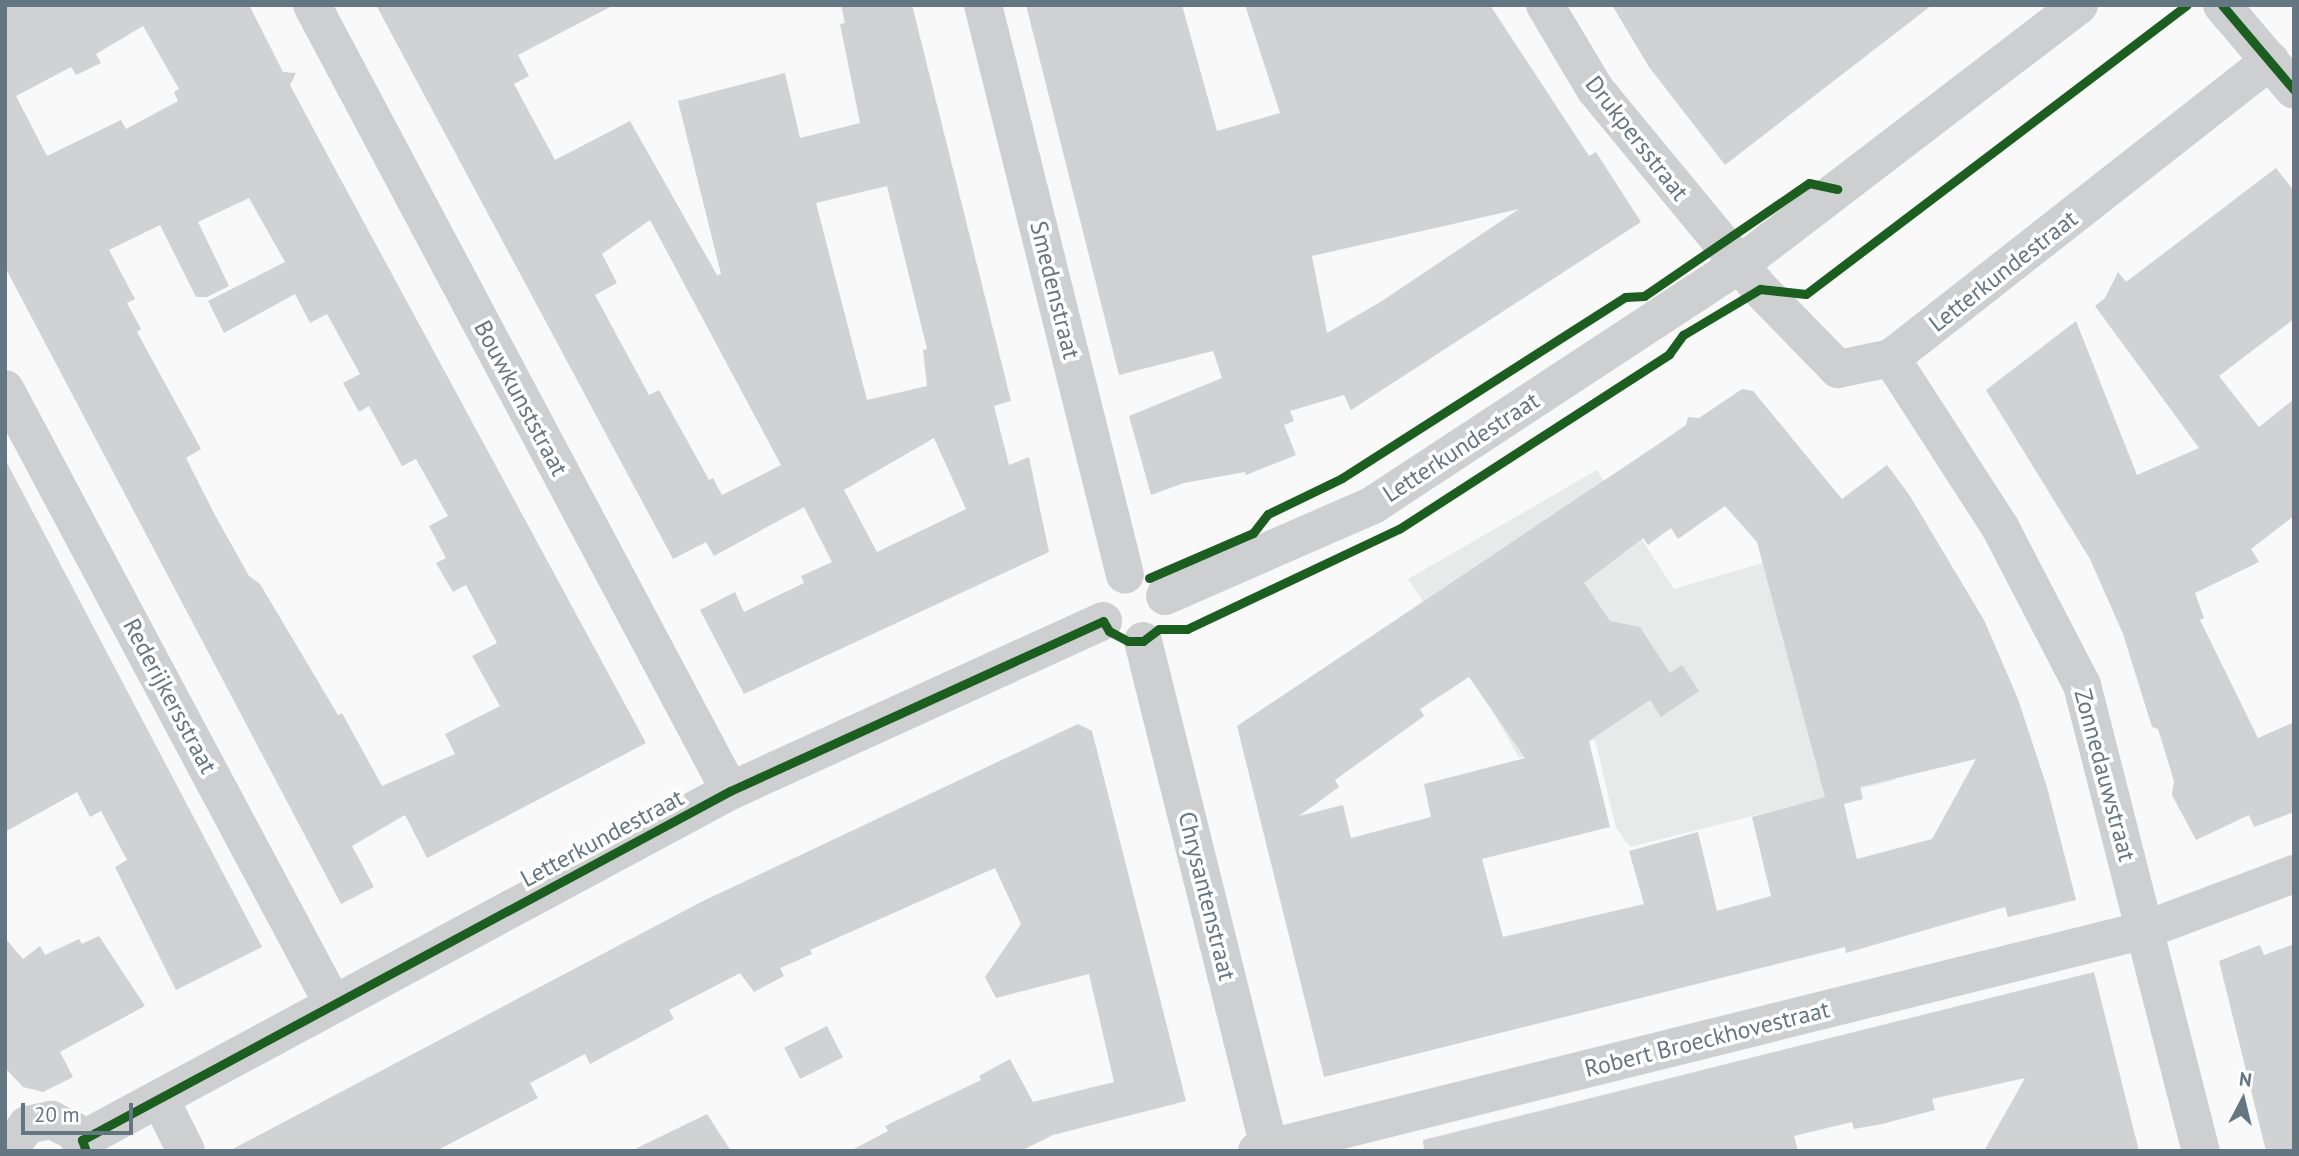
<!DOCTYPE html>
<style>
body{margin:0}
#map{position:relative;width:2299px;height:1156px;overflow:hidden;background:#f9f9f9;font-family:"PT Sans",sans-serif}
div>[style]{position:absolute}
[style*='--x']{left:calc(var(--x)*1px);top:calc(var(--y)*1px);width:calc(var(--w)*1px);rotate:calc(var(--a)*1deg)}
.built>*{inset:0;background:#e8e9e9}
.building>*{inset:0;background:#d0d2d3;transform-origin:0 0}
.minor>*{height:38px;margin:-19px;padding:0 19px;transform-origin:19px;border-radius:19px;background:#cecfd0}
.cycleway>*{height:9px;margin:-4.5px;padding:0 4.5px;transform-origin:4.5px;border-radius:4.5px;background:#1b5e20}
span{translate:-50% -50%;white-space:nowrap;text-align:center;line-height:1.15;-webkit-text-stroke:7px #fff;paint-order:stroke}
.street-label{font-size:24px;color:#657683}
.frame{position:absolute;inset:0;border:7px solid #657683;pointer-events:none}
.north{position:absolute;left:2208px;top:1065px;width:70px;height:70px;-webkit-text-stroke:5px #fff;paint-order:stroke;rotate:7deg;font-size:19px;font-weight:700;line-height:28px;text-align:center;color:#657683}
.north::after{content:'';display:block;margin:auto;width:24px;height:32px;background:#657683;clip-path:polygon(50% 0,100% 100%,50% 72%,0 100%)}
.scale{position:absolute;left:21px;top:1103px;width:112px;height:32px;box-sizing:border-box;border:4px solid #657683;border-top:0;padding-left:9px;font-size:21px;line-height:24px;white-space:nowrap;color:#657683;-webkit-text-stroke:5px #fff;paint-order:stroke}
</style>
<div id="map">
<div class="built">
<div style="clip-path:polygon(1597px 470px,1674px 589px,1834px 542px,1895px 780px,1630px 847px,1616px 828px,1595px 740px,1519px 758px,1470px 672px,1408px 579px)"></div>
</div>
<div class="building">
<div style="clip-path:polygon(evenodd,5px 5px,249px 5px,283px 72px,296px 73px,290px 85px,321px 143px,646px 743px,427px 858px,405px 815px,352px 846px,374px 887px,341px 904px,5px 267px,5px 5px,143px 26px,179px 89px,174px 92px,178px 101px,126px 129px,121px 120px,47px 156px,16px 96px,71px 67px,76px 75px,101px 63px,96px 54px,143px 26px,5px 5px,249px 198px,285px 262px,208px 301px,224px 333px,295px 294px,310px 323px,327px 314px,360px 374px,343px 383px,359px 412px,369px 406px,402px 466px,416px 459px,448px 516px,429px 526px,446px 558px,436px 563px,453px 592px,466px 585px,497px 643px,472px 656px,500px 706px,445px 734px,455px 754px,382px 786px,342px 713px,338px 715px,260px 584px,249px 576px,216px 517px,186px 458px,201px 449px,137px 332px,141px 329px,127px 303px,135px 299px,109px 250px,160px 225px,196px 297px,207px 297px,229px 286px,198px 222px,249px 198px)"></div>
<div style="clip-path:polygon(evenodd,376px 5px,614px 5px,518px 55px,529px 76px,514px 84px,555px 160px,630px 121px,717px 275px,721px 274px,678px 101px,785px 73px,800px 138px,860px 123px,840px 24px,845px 23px,841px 5px,912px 5px,1011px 401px,994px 406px,1009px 465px,1029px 457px,1049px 552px,744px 694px,700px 610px,735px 592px,744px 612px,804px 583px,801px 576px,832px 562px,804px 507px,714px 556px,706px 542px,673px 559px,376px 5px,887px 186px,927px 349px,923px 350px,927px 386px,867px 400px,816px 203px,887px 186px,376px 5px,650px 220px,781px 465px,722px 495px,713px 478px,709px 480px,659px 390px,649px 395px,595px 295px,617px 283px,602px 254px,650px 220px,376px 5px,934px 438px,966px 509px,877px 552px,844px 490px,934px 438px)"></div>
<div style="clip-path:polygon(evenodd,1026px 5px,1182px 5px,1217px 131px,1280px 113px,1245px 5px,1490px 5px,1589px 156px,1596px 152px,1641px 222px,1351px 410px,1344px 395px,1290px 411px,1294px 421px,1284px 425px,1296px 455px,1246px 475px,1245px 472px,1184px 483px,1151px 495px,1129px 416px,1222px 378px,1213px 351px,1119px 375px,1026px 5px,1519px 209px,1382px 301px,1327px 333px,1312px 256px,1519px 209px)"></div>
<div style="clip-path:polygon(1612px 5px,1932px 5px,1725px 165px,1649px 67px)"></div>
<div style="clip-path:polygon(2276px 168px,2294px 191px,2294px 319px,2219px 376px,2259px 427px,2294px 399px,2294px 516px,2251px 549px,2259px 562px,2195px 593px,2204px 618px,2200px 620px,2258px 738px,2294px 722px,2294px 812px,2254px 827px,2249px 815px,2196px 840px,2172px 795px,2174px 781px,2158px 729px,2152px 727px,2123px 634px,2090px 559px,1986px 390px,2076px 321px,2137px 475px,2199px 448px,2095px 306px,2105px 298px,2118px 272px,2126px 282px)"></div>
<div style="clip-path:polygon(evenodd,1742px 389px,1753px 391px,1842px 499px,1887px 465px,1910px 496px,1984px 620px,2018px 699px,2047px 787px,2076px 900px,2008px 917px,2005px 907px,1846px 953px,1845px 947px,1324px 1077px,1237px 726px,1660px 443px,1686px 425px,1688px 417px,1699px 418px,1742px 389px,1725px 506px,1757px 542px,1825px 797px,1752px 817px,1771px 896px,1717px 911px,1698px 832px,1629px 851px,1644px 904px,1503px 937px,1482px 859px,1610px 827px,1589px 741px,1650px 700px,1661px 717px,1699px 691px,1682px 665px,1670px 673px,1640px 627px,1610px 621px,1584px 583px,1643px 538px,1648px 545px,1671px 528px,1678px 539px,1725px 506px,1742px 389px,1469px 677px,1525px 758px,1424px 784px,1431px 817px,1351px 838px,1343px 805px,1299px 816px,1339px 787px,1335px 780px,1424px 716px,1420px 709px,1469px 677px,1742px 389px,1976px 759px,1932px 839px,1857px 859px,1844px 804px,1863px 799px,1860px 787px,1976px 759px)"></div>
<div style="clip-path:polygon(5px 459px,262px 947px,176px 990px,115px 867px,127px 860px,101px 811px,90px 817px,77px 792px,5px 832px)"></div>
<div style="clip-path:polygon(1078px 724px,1092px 731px,1186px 1101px,1053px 1135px,1021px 1151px,850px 1151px,888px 1131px,885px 1126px,981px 1080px,979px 1076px,1010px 1059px,1033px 1102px,1114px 1082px,1089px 974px,996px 998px,985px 977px,1021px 924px,995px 868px,810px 950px,812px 954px,780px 968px,784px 976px,754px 992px,740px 973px,669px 1010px,674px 1019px,590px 1064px,585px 1054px,530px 1083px,538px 1098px,436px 1151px,229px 1151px,703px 901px)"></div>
<div style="clip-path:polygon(99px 936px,145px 1006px,60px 1052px,73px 1077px,43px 1092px,23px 1087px,5px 1068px,5px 938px,23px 959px,40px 946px,45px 955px,79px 939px,82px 944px)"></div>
<div style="clip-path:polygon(2294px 944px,2294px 1151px,2266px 1151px,2219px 961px,2260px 945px,2264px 955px)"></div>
<div style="clip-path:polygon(2094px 972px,2139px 1151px,1984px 1151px,2025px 1078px,1932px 1099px,1935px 1110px,1882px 1124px,1854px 1129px,1852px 1122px,1794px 1136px,1798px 1151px,1424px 1151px,1423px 1140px)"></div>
<div style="left:827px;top:1026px;width:35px;height:48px;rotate:63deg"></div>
<div style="clip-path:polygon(707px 1114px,731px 1151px,631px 1151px)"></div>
</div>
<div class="minor">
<div style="--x:312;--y:5;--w:890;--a:62"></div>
<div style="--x:983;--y:5;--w:587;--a:76.01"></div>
<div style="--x:1545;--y:5;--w:98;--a:59.2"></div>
<div style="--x:1595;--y:89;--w:259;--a:50.5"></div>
<div style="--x:1760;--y:289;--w:112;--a:45.7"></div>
<div style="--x:1838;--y:369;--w:54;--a:-11.7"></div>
<div style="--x:1891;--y:358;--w:482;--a:-38.1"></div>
<div style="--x:2222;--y:5;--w:111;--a:49.7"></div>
<div style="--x:1891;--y:358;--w:201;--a:57.2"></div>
<div style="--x:2000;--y:527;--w:178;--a:62.6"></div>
<div style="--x:2082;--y:685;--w:481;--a:75.7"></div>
<div style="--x:5;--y:389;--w:697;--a:61.93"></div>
<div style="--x:1165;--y:596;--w:227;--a:-23.6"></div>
<div style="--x:1373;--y:505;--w:438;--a:-33.3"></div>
<div style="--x:1739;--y:265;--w:428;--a:-37.4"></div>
<div style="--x:1143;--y:641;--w:526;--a:76.02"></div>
<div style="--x:160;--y:1099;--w:58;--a:63.4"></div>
<div style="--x:82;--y:1140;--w:736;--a:-28.31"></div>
<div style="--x:730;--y:791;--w:410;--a:-24.5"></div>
<div style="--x:7;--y:1151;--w:33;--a:-52"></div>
<div style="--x:27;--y:1125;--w:25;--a:-12"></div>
<div style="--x:51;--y:1120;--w:25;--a:26"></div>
<div style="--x:74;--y:1131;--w:23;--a:59"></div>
<div style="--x:1257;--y:1151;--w:915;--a:-13.98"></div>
<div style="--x:2145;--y:930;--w:159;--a:-20.6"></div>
</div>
<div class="cycleway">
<div style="--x:2222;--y:5;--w:111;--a:49.7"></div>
<div style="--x:1149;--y:578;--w:113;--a:-23.4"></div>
<div style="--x:1253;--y:533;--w:24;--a:-52"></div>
<div style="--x:1268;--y:514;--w:82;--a:-25.9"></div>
<div style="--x:1342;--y:478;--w:336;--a:-32.6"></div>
<div style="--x:1625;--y:297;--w:19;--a:-3"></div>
<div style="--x:1644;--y:296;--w:200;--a:-34.4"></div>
<div style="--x:1809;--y:183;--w:29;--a:12"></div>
<div style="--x:86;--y:1151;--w:12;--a:-110"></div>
<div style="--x:82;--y:1140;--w:736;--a:-28.31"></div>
<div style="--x:730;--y:791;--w:410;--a:-24.5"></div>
<div style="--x:1103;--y:621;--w:12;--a:59"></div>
<div style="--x:1109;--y:631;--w:21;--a:28"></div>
<div style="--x:1128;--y:641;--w:15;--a:0"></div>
<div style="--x:1143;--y:641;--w:20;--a:-37"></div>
<div style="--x:1159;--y:629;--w:28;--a:0"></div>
<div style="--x:1187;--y:629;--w:234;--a:-25.3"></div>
<div style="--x:1399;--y:529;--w:322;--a:-32.9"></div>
<div style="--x:1669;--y:354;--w:24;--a:-54"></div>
<div style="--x:1683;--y:335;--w:90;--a:-30.9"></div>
<div style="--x:1760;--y:289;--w:46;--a:6.2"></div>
<div style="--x:1806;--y:294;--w:478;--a:-37.2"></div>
</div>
<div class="street-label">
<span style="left:1637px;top:138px;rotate:52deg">Drukpersstraat</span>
<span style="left:2003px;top:271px;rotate:-38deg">Letterkundestraat</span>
<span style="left:1055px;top:290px;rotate:76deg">Smedenstraat</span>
<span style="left:521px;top:398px;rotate:62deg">Bouwkunststraat</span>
<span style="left:1461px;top:447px;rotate:-33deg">Letterkundestraat</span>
<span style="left:170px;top:696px;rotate:62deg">Rederijkersstraat</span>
<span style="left:2105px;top:775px;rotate:75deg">Zonnedauwstraat</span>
<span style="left:602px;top:838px;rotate:-28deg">Letterkundestraat</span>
<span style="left:1207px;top:896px;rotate:76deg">Chrysantenstraat</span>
<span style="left:1707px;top:1039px;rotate:-14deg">Robert Broeckhovestraat</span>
</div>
<div class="frame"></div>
<div class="north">N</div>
<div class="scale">20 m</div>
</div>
